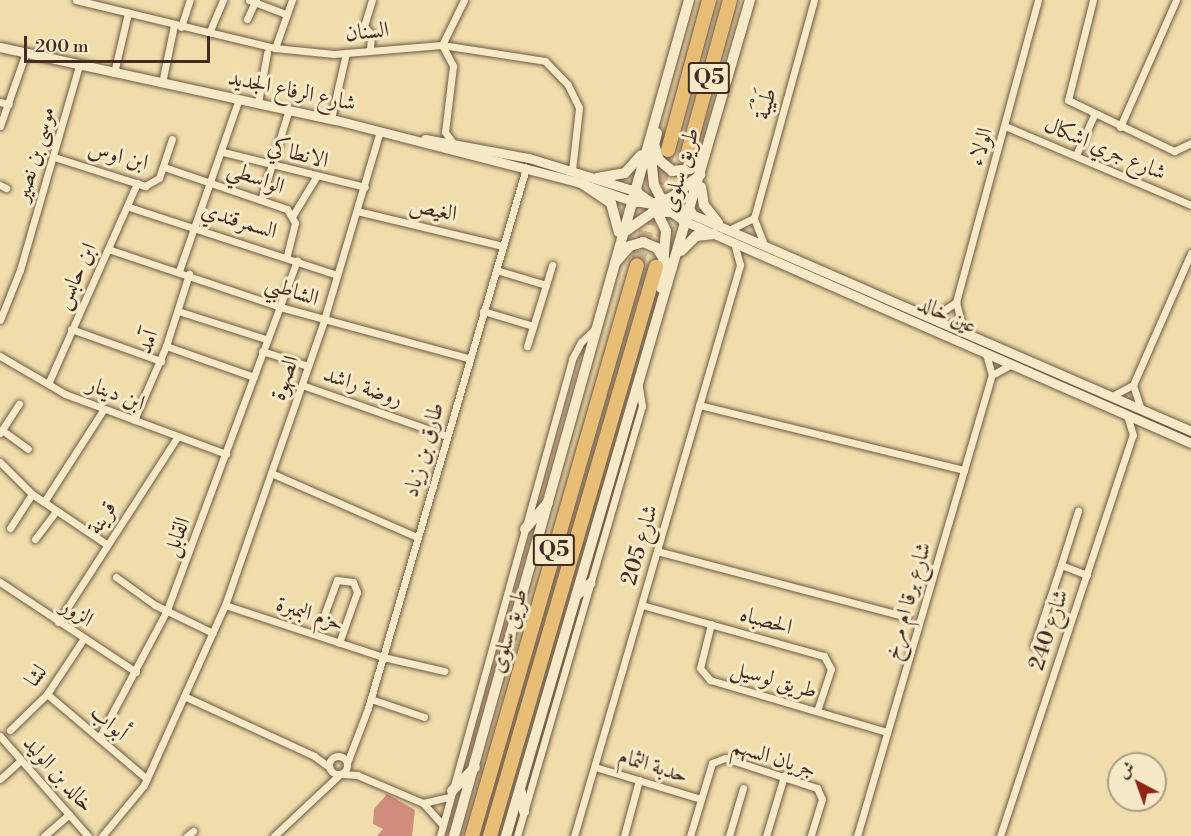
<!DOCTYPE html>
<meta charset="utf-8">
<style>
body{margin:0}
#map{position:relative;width:1191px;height:836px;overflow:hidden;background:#f0ddab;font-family:"Libre Bodoni",Amiri,serif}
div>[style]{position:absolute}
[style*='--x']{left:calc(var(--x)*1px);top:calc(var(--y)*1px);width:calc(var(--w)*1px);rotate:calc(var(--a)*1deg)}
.building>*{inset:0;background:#d18d7b}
.motorway-tunnel>*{height:14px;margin-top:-7px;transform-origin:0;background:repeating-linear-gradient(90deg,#cdb98f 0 14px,transparent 0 21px)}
.roads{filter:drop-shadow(0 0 2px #6e5843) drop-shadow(0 0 2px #6e5843)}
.minor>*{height:7px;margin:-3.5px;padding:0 3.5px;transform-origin:3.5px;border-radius:3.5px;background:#f5e9c8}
.minor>.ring{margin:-3.5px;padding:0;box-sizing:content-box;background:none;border:7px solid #f5e9c8;border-radius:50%}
.tertiary>*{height:9px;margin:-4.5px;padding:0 4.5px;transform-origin:4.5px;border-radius:4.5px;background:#f5e9c8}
.secondary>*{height:10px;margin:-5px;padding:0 5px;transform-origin:5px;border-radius:5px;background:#f5e9c8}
.motorway>*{height:14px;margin:-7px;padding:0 7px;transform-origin:7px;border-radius:7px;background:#e8be76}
span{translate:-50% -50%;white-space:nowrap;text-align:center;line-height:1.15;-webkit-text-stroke:6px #f5e9c8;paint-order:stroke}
.shield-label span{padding:2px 4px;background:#f5e9c8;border:2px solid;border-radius:4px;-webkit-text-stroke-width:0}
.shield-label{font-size:21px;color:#422b20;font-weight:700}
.street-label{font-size:22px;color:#422b20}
.north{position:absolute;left:1107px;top:752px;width:60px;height:60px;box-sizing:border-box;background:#f5e9c8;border:2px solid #ad9d85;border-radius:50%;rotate:319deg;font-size:16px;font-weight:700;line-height:24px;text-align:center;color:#422b20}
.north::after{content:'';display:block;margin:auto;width:21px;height:27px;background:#8f2418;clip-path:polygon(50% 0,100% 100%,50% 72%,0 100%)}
.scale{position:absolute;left:24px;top:36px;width:186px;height:27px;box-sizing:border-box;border:3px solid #422b20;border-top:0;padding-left:8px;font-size:18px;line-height:21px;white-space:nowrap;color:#422b20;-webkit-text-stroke:4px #f5e9c8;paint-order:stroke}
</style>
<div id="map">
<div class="building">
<div style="clip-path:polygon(387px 794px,415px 810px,412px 836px,377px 836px,383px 829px,373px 824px,374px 809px)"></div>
</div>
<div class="motorway-tunnel">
<div style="--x:663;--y:239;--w:86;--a:-73.9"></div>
<div style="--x:637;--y:265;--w:119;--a:-74.9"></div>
</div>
<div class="roads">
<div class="minor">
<div style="--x:76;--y:0;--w:205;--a:13.6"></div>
<div style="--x:275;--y:48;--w:59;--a:5.8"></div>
<div style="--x:334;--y:54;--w:108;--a:-4.8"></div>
<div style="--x:442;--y:45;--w:104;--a:8.8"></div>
<div style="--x:545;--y:61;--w:33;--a:46"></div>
<div style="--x:568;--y:85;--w:25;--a:64"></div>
<div style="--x:579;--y:108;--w:62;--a:96.4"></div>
<div style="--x:249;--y:0;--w:40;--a:21"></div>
<div style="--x:1093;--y:0;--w:103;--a:104"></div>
<div style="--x:1068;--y:100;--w:118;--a:25.7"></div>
<div style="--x:1174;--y:151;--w:19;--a:-25"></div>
<div style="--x:247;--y:19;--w:21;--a:-65"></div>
<div style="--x:181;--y:27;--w:28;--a:-72"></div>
<div style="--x:209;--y:33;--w:36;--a:-67"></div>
<div style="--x:442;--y:45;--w:24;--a:62"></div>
<div style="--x:453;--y:66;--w:66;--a:96.9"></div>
<div style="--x:445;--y:132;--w:14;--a:54"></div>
<div style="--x:442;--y:45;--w:50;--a:-63.9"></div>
<div style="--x:275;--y:48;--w:51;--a:-70.5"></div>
<div style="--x:370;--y:49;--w:15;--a:-86"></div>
<div style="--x:371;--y:34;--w:11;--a:-131"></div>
<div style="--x:364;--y:26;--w:27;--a:-73"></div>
<div style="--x:114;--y:73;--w:62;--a:-76.9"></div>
<div style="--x:162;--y:83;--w:59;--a:-78.3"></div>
<div style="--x:0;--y:102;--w:9;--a:13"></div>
<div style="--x:258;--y:103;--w:51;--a:-79.8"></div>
<div style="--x:331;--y:119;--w:68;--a:-77.2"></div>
<div style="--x:0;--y:126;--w:78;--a:-70.6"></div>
<div style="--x:1005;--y:126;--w:202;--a:23"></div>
<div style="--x:1120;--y:127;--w:139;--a:-66.2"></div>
<div style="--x:223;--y:152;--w:146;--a:13.8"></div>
<div style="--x:1076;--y:155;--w:44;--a:-65.8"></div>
<div style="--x:54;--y:157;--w:96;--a:17.7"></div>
<div style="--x:145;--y:186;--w:16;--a:-30"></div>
<div style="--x:159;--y:178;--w:41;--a:-71.6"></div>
<div style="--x:164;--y:167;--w:130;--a:18.9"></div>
<div style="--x:287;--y:209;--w:16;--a:60"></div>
<div style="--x:295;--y:223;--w:33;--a:104"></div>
<div style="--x:0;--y:185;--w:7;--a:27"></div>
<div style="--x:261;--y:200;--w:95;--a:-72.9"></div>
<div style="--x:129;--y:207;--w:219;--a:18.1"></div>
<div style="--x:357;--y:211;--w:150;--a:13.5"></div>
<div style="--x:293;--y:215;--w:44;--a:-58.8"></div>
<div style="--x:731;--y:229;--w:25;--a:-26"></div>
<div style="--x:763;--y:242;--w:26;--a:-111"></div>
<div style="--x:754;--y:218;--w:226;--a:-74.6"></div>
<div style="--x:108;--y:249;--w:182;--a:18.6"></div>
<div style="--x:280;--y:307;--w:195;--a:15.2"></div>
<div style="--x:496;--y:270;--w:52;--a:16.7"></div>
<div style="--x:546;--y:285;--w:64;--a:107.3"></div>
<div style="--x:179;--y:271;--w:182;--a:-70.8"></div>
<div style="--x:546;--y:285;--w:21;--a:-73"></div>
<div style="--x:178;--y:311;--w:92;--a:17.7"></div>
<div style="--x:483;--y:311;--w:52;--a:16.7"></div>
<div style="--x:934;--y:317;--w:27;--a:-34"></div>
<div style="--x:0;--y:320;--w:54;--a:-68.2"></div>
<div style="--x:20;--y:270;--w:213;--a:-73.9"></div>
<div style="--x:71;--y:329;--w:96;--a:19.6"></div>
<div style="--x:963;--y:330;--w:29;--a:-104"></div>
<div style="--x:956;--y:302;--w:313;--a:-74.8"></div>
<div style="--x:166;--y:346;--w:93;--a:19.4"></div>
<div style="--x:262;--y:351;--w:48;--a:18.1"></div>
<div style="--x:0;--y:356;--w:75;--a:30.3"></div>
<div style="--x:65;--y:394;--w:172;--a:20.4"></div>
<div style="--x:992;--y:375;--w:23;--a:-29"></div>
<div style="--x:48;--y:384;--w:220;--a:-66.1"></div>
<div style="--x:302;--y:385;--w:154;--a:19.4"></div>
<div style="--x:1133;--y:385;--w:25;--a:72"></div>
<div style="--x:1112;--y:396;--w:24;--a:-28"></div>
<div style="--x:1133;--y:385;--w:144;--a:-66.3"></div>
<div style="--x:699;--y:405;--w:273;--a:13.8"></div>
<div style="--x:134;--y:420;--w:81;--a:-66.6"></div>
<div style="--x:166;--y:346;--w:76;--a:-72.3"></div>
<div style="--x:2;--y:430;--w:32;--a:36"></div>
<div style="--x:0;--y:433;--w:35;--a:-57"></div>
<div style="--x:0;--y:462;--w:45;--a:45"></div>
<div style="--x:32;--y:494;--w:89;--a:34"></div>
<div style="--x:271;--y:473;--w:159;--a:23.7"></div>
<div style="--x:44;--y:502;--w:109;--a:-57.3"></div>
<div style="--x:10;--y:528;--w:40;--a:-57.1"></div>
<div style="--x:35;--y:539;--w:35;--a:-53"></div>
<div style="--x:657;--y:551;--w:259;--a:14.8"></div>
<div style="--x:1061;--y:565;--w:57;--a:-72.5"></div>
<div style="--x:116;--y:577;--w:48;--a:35.7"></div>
<div style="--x:155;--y:605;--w:64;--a:25.8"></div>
<div style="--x:0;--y:582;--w:163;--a:33.5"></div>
<div style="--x:225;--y:605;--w:166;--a:18.2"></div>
<div style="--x:383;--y:657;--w:63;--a:12.9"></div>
<div style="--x:642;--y:605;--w:189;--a:15.7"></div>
<div style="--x:824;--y:656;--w:15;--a:62"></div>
<div style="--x:831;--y:669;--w:44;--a:108.4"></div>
<div style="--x:323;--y:618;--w:40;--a:-69.8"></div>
<div style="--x:337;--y:580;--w:16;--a:7"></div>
<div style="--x:353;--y:582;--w:11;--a:68"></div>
<div style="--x:357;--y:592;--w:54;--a:109.4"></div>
<div style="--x:58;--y:622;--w:221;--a:-57.2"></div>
<div style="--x:711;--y:624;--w:45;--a:104"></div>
<div style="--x:700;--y:668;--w:16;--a:50"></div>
<div style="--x:710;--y:680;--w:184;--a:16.4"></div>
<div style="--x:1034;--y:646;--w:85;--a:-71.6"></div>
<div style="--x:1061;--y:565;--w:28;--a:21"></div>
<div style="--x:47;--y:694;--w:131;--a:40.4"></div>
<div style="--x:186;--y:697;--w:141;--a:24.7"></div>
<div style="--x:314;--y:756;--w:19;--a:36"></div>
<div style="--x:371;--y:699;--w:56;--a:18.8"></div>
<div style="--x:10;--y:730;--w:52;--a:-44.2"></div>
<div style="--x:47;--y:694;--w:67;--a:-56.5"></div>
<div style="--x:0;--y:736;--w:133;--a:48.7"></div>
<div style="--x:99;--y:738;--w:145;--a:-62"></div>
<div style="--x:167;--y:610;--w:373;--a:-69.6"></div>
<div class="ring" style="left:329px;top:756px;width:11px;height:11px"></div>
<div style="--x:347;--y:763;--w:59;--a:-69.1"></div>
<div style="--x:368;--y:708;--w:563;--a:-73.69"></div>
<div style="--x:595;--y:767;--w:111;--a:16.8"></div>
<div style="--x:342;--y:774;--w:15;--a:4"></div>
<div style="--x:357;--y:775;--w:72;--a:23"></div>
<div style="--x:423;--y:803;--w:28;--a:48"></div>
<div style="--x:0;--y:779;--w:28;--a:-42"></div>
<div style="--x:423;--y:803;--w:28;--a:-13"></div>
<div style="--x:44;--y:836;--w:33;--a:-41"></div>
<div style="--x:102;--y:836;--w:66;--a:-50.5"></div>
<div style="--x:144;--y:785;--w:197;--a:-65.8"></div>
<div style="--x:225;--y:605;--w:302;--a:-70.8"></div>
<div style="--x:324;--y:320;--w:197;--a:-73.5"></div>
<div style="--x:187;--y:836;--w:8;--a:-40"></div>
<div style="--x:274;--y:836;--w:89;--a:-43.2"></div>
<div style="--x:440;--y:836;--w:495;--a:-74.5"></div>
<div style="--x:572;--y:359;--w:19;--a:-62"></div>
<div style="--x:581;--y:342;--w:21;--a:-43"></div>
<div style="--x:517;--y:836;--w:448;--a:-73.8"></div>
<div style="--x:642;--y:406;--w:20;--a:-99"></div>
<div style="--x:574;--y:836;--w:595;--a:-73.79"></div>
<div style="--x:740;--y:265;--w:23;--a:-105"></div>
<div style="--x:624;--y:836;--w:58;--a:-75"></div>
<div style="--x:690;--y:836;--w:76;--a:-73.2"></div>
<div style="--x:712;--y:763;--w:14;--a:-21"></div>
<div style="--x:725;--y:758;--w:97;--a:18.1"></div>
<div style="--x:817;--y:788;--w:12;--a:66"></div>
<div style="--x:822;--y:799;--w:39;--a:107"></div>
<div style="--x:729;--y:836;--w:50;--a:-73.7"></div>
<div style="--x:766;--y:836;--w:63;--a:-73.3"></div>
<div style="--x:857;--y:836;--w:480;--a:-73.7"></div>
<div style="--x:992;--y:375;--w:22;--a:-106"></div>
<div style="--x:1000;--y:836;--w:422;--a:-71.7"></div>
<div style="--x:1133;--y:435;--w:21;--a:-107"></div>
</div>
<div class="tertiary">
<div style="--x:0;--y:47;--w:344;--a:12.3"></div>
<div style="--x:336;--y:120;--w:246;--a:14.4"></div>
<div style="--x:574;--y:181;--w:65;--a:19"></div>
<div style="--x:425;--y:139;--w:106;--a:10.4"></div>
<div style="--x:529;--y:158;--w:114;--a:17.3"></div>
<div style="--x:659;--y:200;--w:580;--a:23.47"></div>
<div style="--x:682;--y:220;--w:556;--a:23.66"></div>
</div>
<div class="secondary">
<div style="--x:657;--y:133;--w:25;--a:104"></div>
<div style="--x:651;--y:157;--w:28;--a:84"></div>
<div style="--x:654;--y:185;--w:27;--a:62"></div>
<div style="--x:667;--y:209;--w:24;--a:33"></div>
<div style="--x:655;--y:147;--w:14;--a:73"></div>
<div style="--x:659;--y:160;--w:17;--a:40"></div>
<div style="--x:672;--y:171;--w:18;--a:-6"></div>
<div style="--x:690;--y:169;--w:21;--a:-45"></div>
<div style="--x:597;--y:178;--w:28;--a:-10"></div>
<div style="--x:625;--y:173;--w:24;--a:-48"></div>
<div style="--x:583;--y:184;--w:34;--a:34"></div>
<div style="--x:611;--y:203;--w:30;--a:75"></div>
<div style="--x:701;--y:187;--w:18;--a:81"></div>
<div style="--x:704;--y:205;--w:23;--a:52"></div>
<div style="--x:633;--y:190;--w:24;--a:35"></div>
<div style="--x:653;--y:204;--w:30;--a:64"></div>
<div style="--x:666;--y:231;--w:57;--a:95"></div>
<div style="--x:630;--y:200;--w:23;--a:10"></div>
<div style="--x:653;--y:204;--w:20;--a:-20"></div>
<div style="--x:672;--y:197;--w:36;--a:-38"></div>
<div style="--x:623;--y:233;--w:37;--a:-35"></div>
<div style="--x:653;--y:212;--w:38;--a:0"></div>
<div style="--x:681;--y:251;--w:21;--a:-45"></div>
<div style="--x:696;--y:236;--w:18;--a:-6"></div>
<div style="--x:615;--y:263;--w:23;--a:-49"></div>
<div style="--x:630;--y:246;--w:14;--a:-17"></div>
<div style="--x:643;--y:242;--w:15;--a:23"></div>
<div style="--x:657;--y:248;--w:15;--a:58"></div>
<div style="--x:525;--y:529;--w:35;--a:-49"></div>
<div style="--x:577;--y:595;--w:18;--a:-41"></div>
<div style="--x:452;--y:791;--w:33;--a:-46"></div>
<div style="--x:521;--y:792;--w:20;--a:81"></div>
<div style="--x:454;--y:836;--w:868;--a:-74.3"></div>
<div style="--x:506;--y:836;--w:871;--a:-73.73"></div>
</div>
<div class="motorway">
<div style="--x:668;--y:150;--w:156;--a:-74.7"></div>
<div style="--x:687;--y:156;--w:162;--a:-74.6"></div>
<div style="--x:472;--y:836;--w:594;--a:-73.88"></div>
<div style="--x:490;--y:836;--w:593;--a:-73.74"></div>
</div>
</div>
<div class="shield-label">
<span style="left:709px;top:78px">Q5</span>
<span style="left:554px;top:550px">Q5</span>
</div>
<div class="street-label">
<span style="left:367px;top:32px;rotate:-6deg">السنان</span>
<span style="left:292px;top:91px;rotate:12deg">شارع الرفاع الجديد</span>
<span style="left:766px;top:104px;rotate:-75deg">طَيْبَة</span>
<span style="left:981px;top:147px;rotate:-74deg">الولاء</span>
<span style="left:1105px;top:149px;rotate:23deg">شارع جري اشكال</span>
<span style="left:35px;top:154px;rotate:-74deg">موسى بن نصير</span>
<span style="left:298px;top:154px;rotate:14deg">الانطاكي</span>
<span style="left:118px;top:156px;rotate:14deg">ابن اوس</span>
<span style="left:681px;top:170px;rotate:-74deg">طريق سلوى</span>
<span style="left:256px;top:178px;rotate:20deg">الواسطي</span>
<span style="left:433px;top:210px;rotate:11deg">الغيص</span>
<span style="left:239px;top:221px;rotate:17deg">السمرقندي</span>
<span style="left:76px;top:276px;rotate:-65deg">ابن حابس</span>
<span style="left:292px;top:291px;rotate:18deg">الشاطبي</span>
<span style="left:947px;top:315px;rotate:24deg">عين خالد</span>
<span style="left:148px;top:342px;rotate:-69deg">آمد</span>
<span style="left:285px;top:378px;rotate:-71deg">الصهوة</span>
<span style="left:363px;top:387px;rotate:19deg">روضة راشد</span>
<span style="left:116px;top:394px;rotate:21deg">ابن دينار</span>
<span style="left:424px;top:450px;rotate:-74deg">طارق بن زياد</span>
<span style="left:102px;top:518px;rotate:-57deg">قرينة</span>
<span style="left:177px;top:537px;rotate:-69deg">القابل</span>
<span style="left:640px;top:545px;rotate:-74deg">شارع 205</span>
<span style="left:908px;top:601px;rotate:-74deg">شارع برقا ام مرخ</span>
<span style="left:77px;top:613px;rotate:33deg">الزور</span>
<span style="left:310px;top:614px;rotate:18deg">حزم البمبرة</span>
<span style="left:766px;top:621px;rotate:16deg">الحصباه</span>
<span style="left:1049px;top:630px;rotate:-72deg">شارع 240</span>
<span style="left:509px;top:631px;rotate:-74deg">طريق سلوى</span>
<span style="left:36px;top:676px;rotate:-53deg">لشا</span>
<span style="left:774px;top:680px;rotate:16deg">طريق لوسيل</span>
<span style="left:109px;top:723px;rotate:40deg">أبواب</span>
<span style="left:774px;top:758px;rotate:17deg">جريان السهم</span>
<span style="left:653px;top:766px;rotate:17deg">حدبة الثمام</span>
<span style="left:58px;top:774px;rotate:48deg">خالد بن الوليد</span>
</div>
<div class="north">ش</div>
<div class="scale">200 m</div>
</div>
